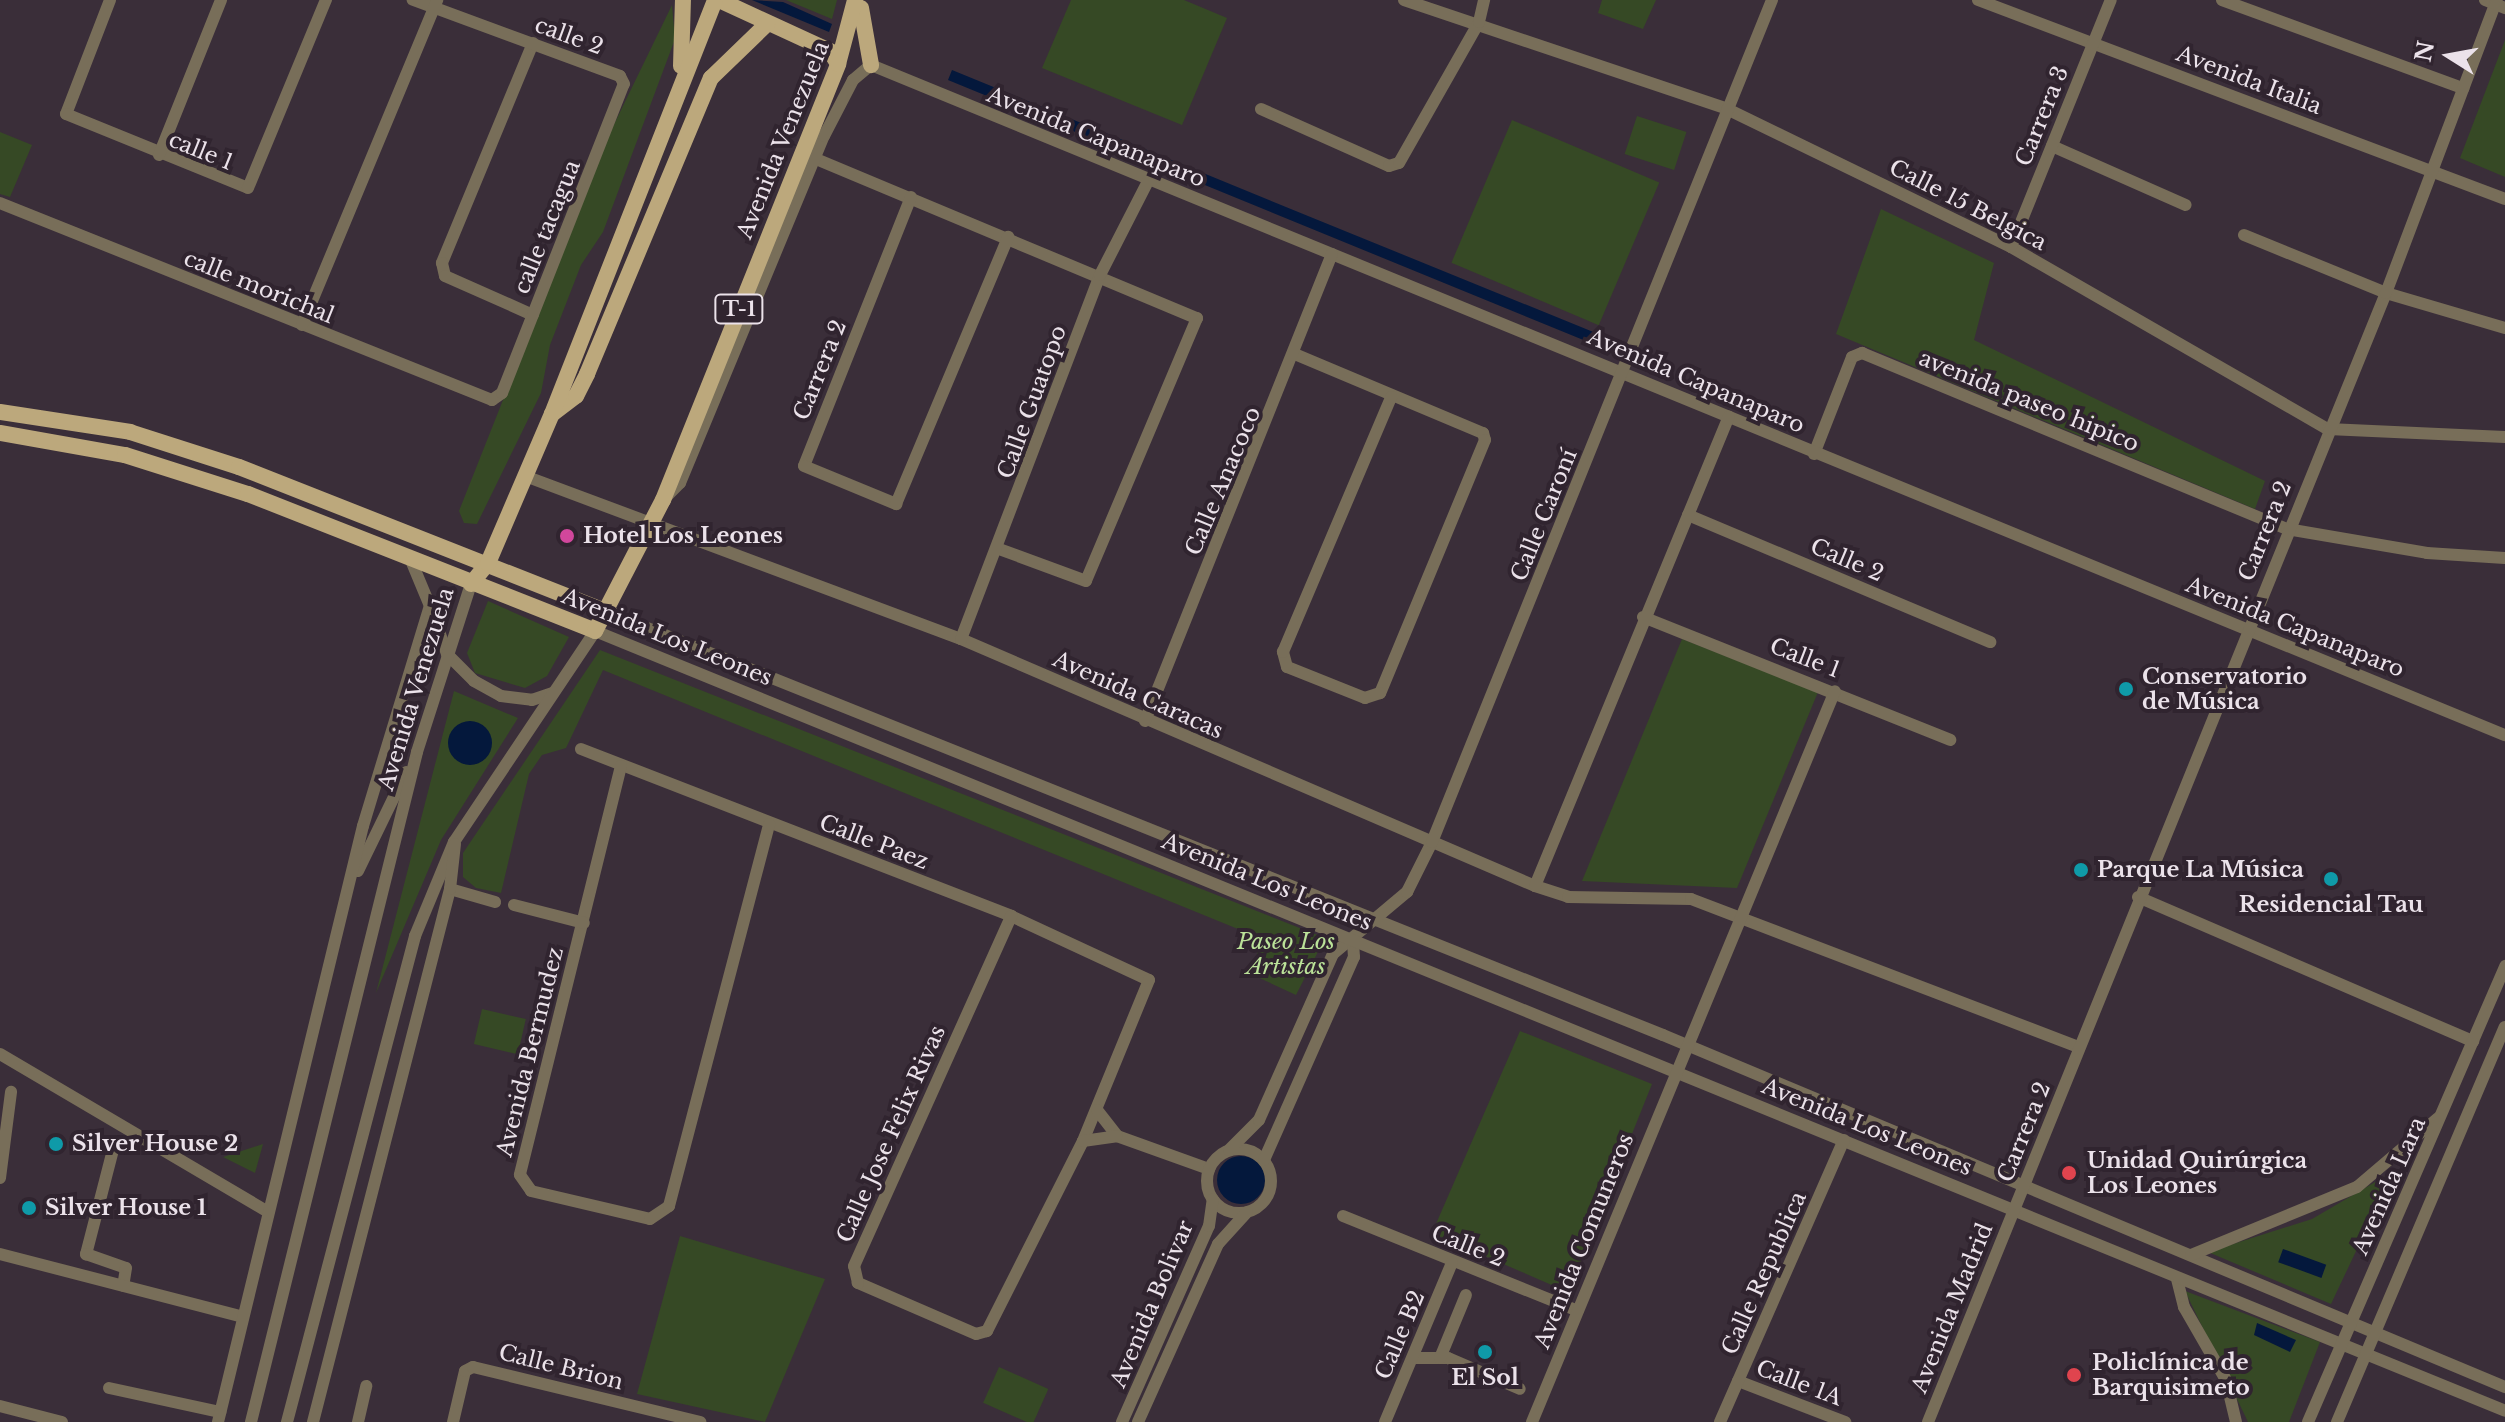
<!DOCTYPE html>
<meta charset="utf-8">
<style>
body{margin:0}
#map{position:relative;width:2505px;height:1422px;overflow:hidden;background:#3a2e39;font-family:"Libre Baskerville",serif}
div>[style]{position:absolute}
[style*='--x']{left:calc(var(--x)*1px);top:calc(var(--y)*1px);width:calc(var(--w)*1px);rotate:calc(var(--a)*1deg)}
.green>*{inset:0;background:#364925;transform-origin:0 0}
.water>*{inset:0;background:#04183c;transform-origin:0 0}
.round{border-radius:50%}
.minor>*{height:12px;margin:-6px;padding:0 6px;transform-origin:6px;border-radius:6px;background:#786e59}
.minor>.ring{margin:-6px;padding:0;box-sizing:content-box;background:none;border:12px solid #786e59;border-radius:50%}
.major>*{height:16px;margin:-8px;padding:0 8px;transform-origin:8px;border-radius:8px;background:#bca87c}
.dots>*{width:22px;height:22px;translate:-50% -50%;box-sizing:border-box;border:4px solid #30242f;border-radius:50%}
span{translate:-50% -50%;white-space:nowrap;text-align:center;line-height:1.15;-webkit-text-stroke:8px #30242f;paint-order:stroke}
.shield-label span{padding:2px 6px;background:#30242f;border:2px solid;border-radius:6px;-webkit-text-stroke-width:0}
.shield-label{font-size:20px;color:#ebe2ea;font-weight:700}
.street-label{font-size:22px;color:#ebe2ea}
.poi-label{font-size:22px;color:#ebe2ea;font-weight:700}
.left{translate:0 -50%;text-align:left}
.park-label{font-size:22px;color:#bbe299;font-style:italic}
.north{position:absolute;left:2409px;top:16px;width:80px;height:80px;-webkit-text-stroke:6px #30242f;paint-order:stroke;rotate:281deg;font-size:22px;font-weight:700;line-height:32px;text-align:center;color:#ebe2ea}
.north::after{content:'';display:block;margin:auto;width:28px;height:36px;background:#ebe2ea;clip-path:polygon(50% 0,100% 100%,50% 72%,0 100%)}
</style>
<div id="map">
<div class="green">
<div style="clip-path:polygon(786px 0,837px 0,832px 19px)"></div>
<div style="clip-path:polygon(1071px 0,1184px 0,1227px 18px,1182px 125px,1042px 68px)"></div>
<div style="clip-path:polygon(1602px 0,1656px 0,1643px 29px,1598px 13px)"></div>
<div style="clip-path:polygon(672px 5px,675px 39px,603px 232px,581px 265px,550px 345px,541px 393px,477px 524px,464px 523px,459px 511px,604px 145px)"></div>
<div style="clip-path:polygon(2505px 40px,2505px 177px,2460px 158px)"></div>
<div style="left:1637px;top:116px;width:52px;height:40px;rotate:18deg"></div>
<div style="left:1512px;top:120px;width:160px;height:155px;rotate:23deg"></div>
<div style="clip-path:polygon(0 132px,32px 145px,10px 197px,0 194px)"></div>
<div style="clip-path:polygon(1881px 209px,1994px 263px,1974px 340px,2265px 481px,2255px 509px,1836px 334px)"></div>
<div style="clip-path:polygon(488px 601px,569px 637px,547px 676px,525px 688px,475px 673px,467px 653px)"></div>
<div style="clip-path:polygon(1682px 639px,1818px 692px,1737px 888px,1582px 881px)"></div>
<div style="clip-path:polygon(600px 650px,1325px 938px,1296px 995px,1253px 975px,1260px 938px,603px 670px,566px 748px,542px 755px,529px 774px,501px 893px,476px 888px,463px 877px,463px 853px)"></div>
<div style="clip-path:polygon(454px 691px,518px 718px,441px 840px,376px 993px)"></div>
<div style="left:482px;top:1009px;width:45px;height:36px;rotate:13deg"></div>
<div style="clip-path:polygon(1520px 1031px,1652px 1084px,1577px 1271px,1554px 1286px,1432px 1233px)"></div>
<div style="clip-path:polygon(263px 1144px,255px 1173px,223px 1157px)"></div>
<div style="clip-path:polygon(2394px 1171px,2331px 1304px,2208px 1252px,2312px 1219px)"></div>
<div style="clip-path:polygon(680px 1236px,825px 1279px,765px 1422px,637px 1394px)"></div>
<div style="clip-path:polygon(2185px 1291px,2320px 1342px,2289px 1422px,2248px 1422px)"></div>
<div style="left:999px;top:1367px;width:54px;height:39px;rotate:24deg"></div>
</div>
<div class="water">
<div style="clip-path:polygon(752px 0,783px 2px,832px 24px,829px 32px)"></div>
<div style="clip-path:polygon(952px 70px,1308px 216px,1608px 338px,1603px 348px,948px 80px)"></div>
<div class="round" style="left:448px;top:721px;width:44px;height:44px"></div>
<div class="round" style="left:1217px;top:1156px;width:48px;height:48px"></div>
<div style="left:2283px;top:1249px;width:46px;height:14px;rotate:20deg"></div>
<div style="clip-path:polygon(2257px 1323px,2296px 1340px,2290px 1352px,2254px 1335px)"></div>
</div>
<div class="minor">
<div style="--x:110;--y:0;--w:122;--a:111.1"></div>
<div style="--x:66;--y:114;--w:196;--a:22.1"></div>
<div style="--x:248;--y:188;--w:204;--a:-67.5"></div>
<div style="--x:1404;--y:0;--w:341;--a:18.6"></div>
<div style="--x:1727;--y:109;--w:316;--a:25.9"></div>
<div style="--x:2011;--y:247;--w:366;--a:29.9"></div>
<div style="--x:2328;--y:429;--w:177;--a:2.6"></div>
<div style="--x:1978;--y:0;--w:563;--a:20.69"></div>
<div style="--x:2222;--y:0;--w:257;--a:20.1"></div>
<div style="--x:2485;--y:0;--w:22;--a:22"></div>
<div style="--x:533;--y:43;--w:238;--a:112.5"></div>
<div style="--x:442;--y:263;--w:13;--a:77"></div>
<div style="--x:445;--y:276;--w:96;--a:23.9"></div>
<div style="--x:1261;--y:109;--w:140;--a:24"></div>
<div style="--x:1389;--y:166;--w:10;--a:-17"></div>
<div style="--x:1399;--y:163;--w:162;--a:-60.4"></div>
<div style="--x:1479;--y:22;--w:23;--a:-77"></div>
<div style="--x:2052;--y:146;--w:146;--a:23.8"></div>
<div style="--x:159;--y:155;--w:167;--a:-68.2"></div>
<div style="--x:816;--y:159;--w:413;--a:22.7"></div>
<div style="--x:1197;--y:318;--w:285;--a:112.9"></div>
<div style="--x:1086;--y:581;--w:93;--a:-159.8"></div>
<div style="--x:911;--y:197;--w:289;--a:111.7"></div>
<div style="--x:804;--y:466;--w:100;--a:22.4"></div>
<div style="--x:896;--y:504;--w:290;--a:-67.2"></div>
<div style="--x:0;--y:203;--w:530;--a:21.82"></div>
<div style="--x:492;--y:400;--w:12;--a:-35"></div>
<div style="--x:502;--y:393;--w:332;--a:-68.5"></div>
<div style="--x:624;--y:84;--w:9;--a:-117"></div>
<div style="--x:620;--y:76;--w:221;--a:-159.8"></div>
<div style="--x:2244;--y:235;--w:153;--a:22.2"></div>
<div style="--x:2386;--y:293;--w:124;--a:16.4"></div>
<div style="--x:2011;--y:247;--w:266;--a:-68"></div>
<div style="--x:302;--y:325;--w:352;--a:-67.4"></div>
<div style="--x:1297;--y:355;--w:202;--a:22.8"></div>
<div style="--x:1483;--y:433;--w:7;--a:74"></div>
<div style="--x:1485;--y:440;--w:274;--a:112.5"></div>
<div style="--x:1380;--y:693;--w:16;--a:162"></div>
<div style="--x:1365;--y:698;--w:84;--a:-158.3"></div>
<div style="--x:1287;--y:667;--w:16;--a:-105"></div>
<div style="--x:1283;--y:652;--w:277;--a:-67"></div>
<div style="--x:1814;--y:454;--w:104;--a:-68.6"></div>
<div style="--x:1852;--y:357;--w:11;--a:-22"></div>
<div style="--x:1862;--y:353;--w:460;--a:22.5"></div>
<div style="--x:2287;--y:529;--w:142;--a:9.7"></div>
<div style="--x:2427;--y:553;--w:78;--a:3.7"></div>
<div style="--x:525;--y:476;--w:465;--a:20.5"></div>
<div style="--x:961;--y:639;--w:625;--a:23.28"></div>
<div style="--x:1535;--y:886;--w:35;--a:18"></div>
<div style="--x:1568;--y:897;--w:123;--a:0.9"></div>
<div style="--x:1691;--y:899;--w:415;--a:20.9"></div>
<div style="--x:666;--y:497;--w:20;--a:-45"></div>
<div style="--x:680;--y:483;--w:376;--a:-67.5"></div>
<div style="--x:824;--y:136;--w:63;--a:-62.6"></div>
<div style="--x:853;--y:80;--w:23;--a:-40"></div>
<div style="--x:871;--y:65;--w:1766;--a:22.3"></div>
<div style="--x:1688;--y:515;--w:328;--a:22.8"></div>
<div style="--x:430;--y:606;--w:51;--a:70.5"></div>
<div style="--x:447;--y:654;--w:38;--a:45"></div>
<div style="--x:474;--y:681;--w:31;--a:29"></div>
<div style="--x:501;--y:696;--w:31;--a:7"></div>
<div style="--x:532;--y:700;--w:21;--a:-19"></div>
<div style="--x:610;--y:613;--w:1134;--a:21.84"></div>
<div style="--x:1663;--y:1035;--w:913;--a:22.69"></div>
<div style="--x:1643;--y:617;--w:331;--a:21.8"></div>
<div style="--x:961;--y:639;--w:390;--a:-69.1"></div>
<div style="--x:1100;--y:275;--w:106;--a:-62.9"></div>
<div style="--x:1145;--y:721;--w:503;--a:-68.18"></div>
<div style="--x:581;--y:749;--w:461;--a:21.2"></div>
<div style="--x:1011;--y:916;--w:152;--a:24.9"></div>
<div style="--x:1149;--y:980;--w:174;--a:112.3"></div>
<div style="--x:1083;--y:1141;--w:213;--a:116.8"></div>
<div style="--x:987;--y:1331;--w:11;--a:165"></div>
<div style="--x:976;--y:1334;--w:129;--a:-156.6"></div>
<div style="--x:858;--y:1283;--w:17;--a:-103"></div>
<div style="--x:854;--y:1266;--w:384;--a:-65.8"></div>
<div style="--x:621;--y:766;--w:421;--a:103.9"></div>
<div style="--x:520;--y:1175;--w:19;--a:55"></div>
<div style="--x:531;--y:1191;--w:122;--a:13.2"></div>
<div style="--x:650;--y:1219;--w:23;--a:-34"></div>
<div style="--x:669;--y:1206;--w:395;--a:-75.3"></div>
<div style="--x:358;--y:871;--w:110;--a:-64.1"></div>
<div style="--x:1535;--y:886;--w:508;--a:-67.57"></div>
<div style="--x:450;--y:889;--w:47;--a:16.1"></div>
<div style="--x:2138;--y:897;--w:365;--a:23.3"></div>
<div style="--x:514;--y:905;--w:72;--a:14.4"></div>
<div style="--x:0;--y:1054;--w:310;--a:30.5"></div>
<div style="--x:1097;--y:1110;--w:33;--a:52"></div>
<div style="--x:1117;--y:1136;--w:98;--a:19.7"></div>
<div style="--x:1083;--y:1141;--w:34;--a:-8"></div>
<div style="--x:114;--y:1146;--w:112;--a:104.5"></div>
<div style="--x:86;--y:1254;--w:42;--a:19.3"></div>
<div style="--x:126;--y:1268;--w:18;--a:99"></div>
<div class="ring" style="left:1207px;top:1149px;width:52px;height:52px"></div>
<div style="--x:1229;--y:1150;--w:42;--a:-45"></div>
<div style="--x:1259;--y:1120;--w:182;--a:-66"></div>
<div style="--x:1333;--y:954;--w:97;--a:-40"></div>
<div style="--x:1407;--y:892;--w:56;--a:-63.4"></div>
<div style="--x:1432;--y:842;--w:908;--a:-68.01"></div>
<div style="--x:1264;--y:1160;--w:222;--a:-66.1"></div>
<div style="--x:1354;--y:957;--w:16;--a:-94"></div>
<div style="--x:0;--y:1178;--w:87;--a:-82.7"></div>
<div style="--x:1343;--y:1216;--w:253;--a:22"></div>
<div style="--x:0;--y:1254;--w:248;--a:14.5"></div>
<div style="--x:2191;--y:1255;--w:179;--a:-22.3"></div>
<div style="--x:2357;--y:1187;--w:106;--a:-40.4"></div>
<div style="--x:2177;--y:1279;--w:29;--a:76"></div>
<div style="--x:2184;--y:1307;--w:84;--a:60.1"></div>
<div style="--x:2226;--y:1380;--w:43;--a:76.6"></div>
<div style="--x:1413;--y:1358;--w:35;--a:0"></div>
<div style="--x:1448;--y:1358;--w:78;--a:23.3"></div>
<div style="--x:1440;--y:1358;--w:68;--a:-67.6"></div>
<div style="--x:1738;--y:1381;--w:115;--a:21"></div>
<div style="--x:109;--y:1388;--w:114;--a:12.2"></div>
<div style="--x:0;--y:1406;--w:64;--a:14.5"></div>
<div style="--x:218;--y:1422;--w:613;--a:-76.33"></div>
<div style="--x:363;--y:826;--w:230;--a:-73.1"></div>
<div style="--x:430;--y:606;--w:52;--a:-112.6"></div>
<div style="--x:251;--y:1422;--w:690;--a:-76.08"></div>
<div style="--x:417;--y:752;--w:176;--a:-72.2"></div>
<div style="--x:287;--y:1422;--w:503;--a:-75.24"></div>
<div style="--x:415;--y:936;--w:102;--a:-67.5"></div>
<div style="--x:454;--y:842;--w:254;--a:-56.2"></div>
<div style="--x:595;--y:631;--w:2063;--a:22.21"></div>
<div style="--x:313;--y:1422;--w:550;--a:-75.58"></div>
<div style="--x:450;--y:889;--w:45;--a:-83.7"></div>
<div style="--x:358;--y:1422;--w:37;--a:-77"></div>
<div style="--x:453;--y:1422;--w:52;--a:-76.8"></div>
<div style="--x:465;--y:1371;--w:9;--a:-27"></div>
<div style="--x:473;--y:1367;--w:234;--a:13.6"></div>
<div style="--x:1122;--y:1422;--w:214;--a:-66.1"></div>
<div style="--x:1209;--y:1226;--w:27;--a:-82"></div>
<div style="--x:1138;--y:1422;--w:195;--a:-65.8"></div>
<div style="--x:1218;--y:1244;--w:43;--a:-47.8"></div>
<div style="--x:1385;--y:1422;--w:173;--a:-67.2"></div>
<div style="--x:1532;--y:1422;--w:791;--a:-67.49"></div>
<div style="--x:1720;--y:1422;--w:308;--a:-66.3"></div>
<div style="--x:1928;--y:1422;--w:1218;--a:-67.92"></div>
<div style="--x:2386;--y:293;--w:313;--a:-69.3"></div>
<div style="--x:2308;--y:1422;--w:497;--a:-66.6"></div>
<div style="--x:2337;--y:1422;--w:429;--a:-67"></div>
</div>
<div class="major">
<div style="--x:719;--y:0;--w:122;--a:24.7"></div>
<div style="--x:830;--y:51;--w:15;--a:58"></div>
<div style="--x:861;--y:8;--w:58;--a:80"></div>
<div style="--x:681;--y:66;--w:66;--a:-88.3"></div>
<div style="--x:0;--y:412;--w:132;--a:8.7"></div>
<div style="--x:130;--y:432;--w:114;--a:17.8"></div>
<div style="--x:239;--y:467;--w:399;--a:21.5"></div>
<div style="--x:552;--y:414;--w:30;--a:-37"></div>
<div style="--x:576;--y:396;--w:25;--a:-63"></div>
<div style="--x:587;--y:374;--w:321;--a:-67.3"></div>
<div style="--x:711;--y:78;--w:78;--a:-44"></div>
<div style="--x:0;--y:433;--w:127;--a:10"></div>
<div style="--x:125;--y:455;--w:129;--a:17.6"></div>
<div style="--x:248;--y:494;--w:373;--a:21.5"></div>
<div style="--x:595;--y:631;--w:148;--a:-62.6"></div>
<div style="--x:663;--y:500;--w:470;--a:-68.1"></div>
<div style="--x:838;--y:64;--w:66;--a:-75.1"></div>
<div style="--x:471;--y:584;--w:27;--a:-51"></div>
<div style="--x:488;--y:563;--w:162;--a:-66.8"></div>
<div style="--x:552;--y:414;--w:445;--a:-68.5"></div>
</div>
<div class="dots">
<div style="left:567px;top:536px;background:#d1479c"></div>
<div style="left:2126px;top:689px;background:#0f9aa8"></div>
<div style="left:2081px;top:870px;background:#0f9aa8"></div>
<div style="left:2331px;top:879px;background:#0f9aa8"></div>
<div style="left:56px;top:1144px;background:#0f9aa8"></div>
<div style="left:2069px;top:1173px;background:#e0444e"></div>
<div style="left:29px;top:1208px;background:#0f9aa8"></div>
<div style="left:1485px;top:1352px;background:#0f9aa8"></div>
<div style="left:2074px;top:1375px;background:#e0444e"></div>
</div>
<div class="shield-label">
<span style="left:739px;top:309px">T-1</span>
</div>
<div class="street-label">
<span style="left:569px;top:36px;rotate:20deg">calle 2</span>
<span style="left:2249px;top:80px;rotate:21deg">Avenida Italia</span>
<span style="left:2042px;top:116px;rotate:-68deg">Carrera 3</span>
<span style="left:1096px;top:137px;rotate:22deg">Avenida Capanaparo</span>
<span style="left:783px;top:140px;rotate:-68deg">Avenida Venezuela</span>
<span style="left:201px;top:151px;rotate:22deg">calle 1</span>
<span style="left:1968px;top:205px;rotate:27deg">Calle 15 Belgica</span>
<span style="left:547px;top:227px;rotate:-68deg">calle tacagua</span>
<span style="left:259px;top:287px;rotate:22deg">calle morichal</span>
<span style="left:820px;top:370px;rotate:-68deg">Carrera 2</span>
<span style="left:1696px;top:381px;rotate:23deg">Avenida Capanaparo</span>
<span style="left:2029px;top:401px;rotate:22deg">avenida paseo hipico</span>
<span style="left:1032px;top:402px;rotate:-70deg">Calle Guatopo</span>
<span style="left:1223px;top:481px;rotate:-67deg">Calle Anacoco</span>
<span style="left:1544px;top:515px;rotate:-68deg">Calle Caroní</span>
<span style="left:2265px;top:531px;rotate:-68deg">Carrera 2</span>
<span style="left:1847px;top:560px;rotate:23deg">Calle 2</span>
<span style="left:2295px;top:627px;rotate:22deg">Avenida Capanaparo</span>
<span style="left:667px;top:637px;rotate:22deg">Avenida Los Leones</span>
<span style="left:1805px;top:658px;rotate:21deg">Calle 1</span>
<span style="left:416px;top:689px;rotate:-73deg">Avenida Venezuela</span>
<span style="left:1138px;top:695px;rotate:24deg">Avenida Caracas</span>
<span style="left:874px;top:842px;rotate:21deg">Calle Paez</span>
<span style="left:1267px;top:882px;rotate:22deg">Avenida Los Leones</span>
<span style="left:530px;top:1052px;rotate:-76deg">Avenida Bermudez</span>
<span style="left:1867px;top:1127px;rotate:22deg">Avenida Los Leones</span>
<span style="left:2024px;top:1132px;rotate:-68deg">Carrera 2</span>
<span style="left:891px;top:1134px;rotate:-66deg">Calle Jose Felix Rivas</span>
<span style="left:2389px;top:1186px;rotate:-66deg">Avenida Lara</span>
<span style="left:1584px;top:1241px;rotate:-68deg">Avenida Comuneros</span>
<span style="left:1468px;top:1246px;rotate:22deg">Calle 2</span>
<span style="left:1764px;top:1273px;rotate:-66deg">Calle Republica</span>
<span style="left:1152px;top:1304px;rotate:-67deg">Avenida Bolivar</span>
<span style="left:1952px;top:1308px;rotate:-68deg">Avenida Madrid</span>
<span style="left:1400px;top:1335px;rotate:-67deg">Calle B2</span>
<span style="left:561px;top:1367px;rotate:14deg">Calle Brion</span>
<span style="left:1799px;top:1383px;rotate:21deg">Calle 1A</span>
</div>
<div class="poi-label">
<span class="left" style="left:583px;top:536px">Hotel Los Leones</span>
<span class="left" style="left:2142px;top:689px">Conservatorio<br>de Música</span>
<span class="left" style="left:2097px;top:870px">Parque La Música</span>
<span style="left:2331px;top:905px">Residencial Tau</span>
<span class="left" style="left:72px;top:1144px">Silver House 2</span>
<span class="left" style="left:2087px;top:1173px">Unidad Quirúrgica<br>Los Leones</span>
<span class="left" style="left:45px;top:1208px">Silver House 1</span>
<span class="left" style="left:2092px;top:1375px">Policlínica de<br>Barquisimeto</span>
<span style="left:1485px;top:1378px">El Sol</span>
</div>
<div class="park-label">
<span style="left:1286px;top:954px">Paseo Los<br>Artistas</span>
</div>
<div class="north">N</div>
</div>
